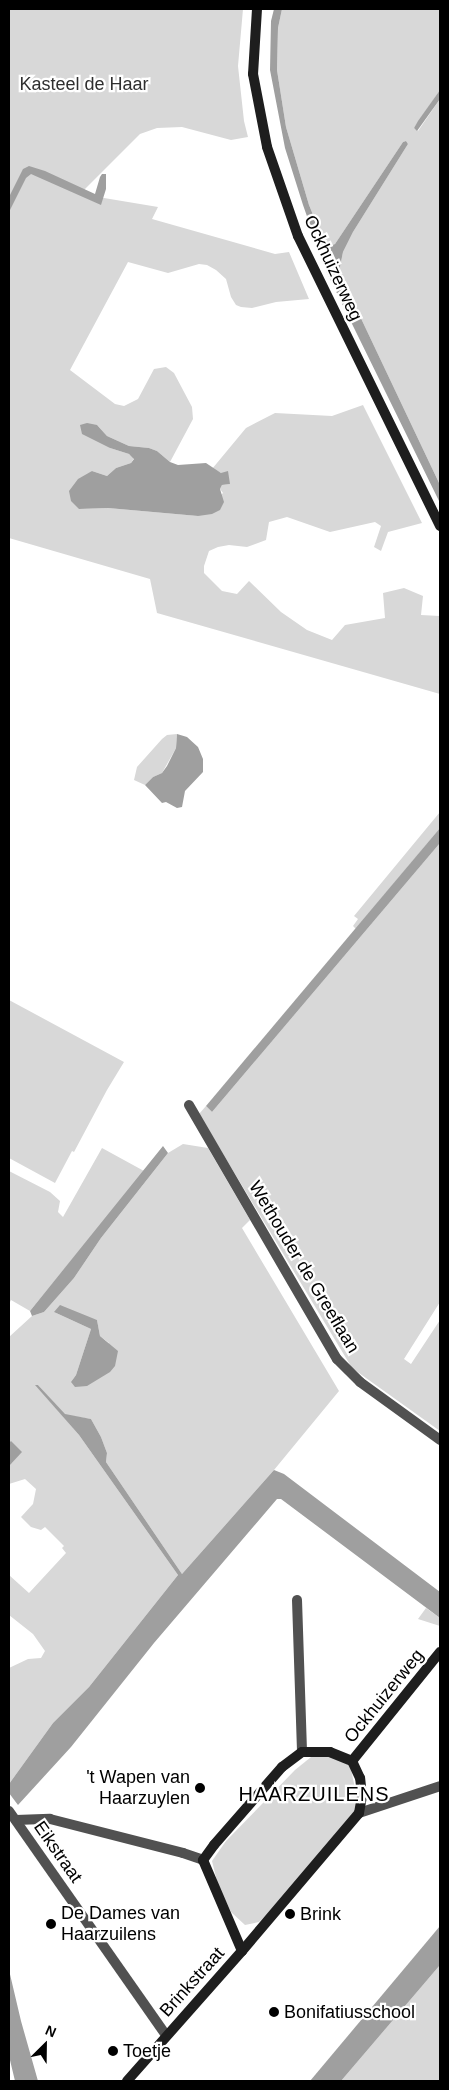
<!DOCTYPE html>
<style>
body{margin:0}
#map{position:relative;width:449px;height:2090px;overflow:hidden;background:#fff;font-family:Helvetica,sans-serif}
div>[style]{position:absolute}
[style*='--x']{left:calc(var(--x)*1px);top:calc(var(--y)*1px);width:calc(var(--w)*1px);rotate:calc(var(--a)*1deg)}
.green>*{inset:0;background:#d8d8d8}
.water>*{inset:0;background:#9f9f9f}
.street>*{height:10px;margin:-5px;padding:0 5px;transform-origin:5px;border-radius:5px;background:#515151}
.secondary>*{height:10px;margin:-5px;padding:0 5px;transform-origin:5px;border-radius:5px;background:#1e1e1e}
.dots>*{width:14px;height:14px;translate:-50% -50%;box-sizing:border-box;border:2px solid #fff;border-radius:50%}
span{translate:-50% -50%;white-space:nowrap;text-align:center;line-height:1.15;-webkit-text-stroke:4.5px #fff;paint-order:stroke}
.park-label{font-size:18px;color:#2f2f2f}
.street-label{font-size:18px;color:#000}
.poi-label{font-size:18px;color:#000}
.right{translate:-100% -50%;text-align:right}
.left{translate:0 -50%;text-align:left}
.quarter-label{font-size:20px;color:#000;letter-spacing:1px}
.frame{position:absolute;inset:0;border:10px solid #000;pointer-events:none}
.north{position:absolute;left:20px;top:2020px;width:50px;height:50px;-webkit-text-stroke:4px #fff;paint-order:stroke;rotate:23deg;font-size:14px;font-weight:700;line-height:20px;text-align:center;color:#000}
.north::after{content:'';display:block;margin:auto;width:18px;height:22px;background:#000;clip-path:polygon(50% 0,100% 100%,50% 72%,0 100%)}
</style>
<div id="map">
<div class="green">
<div style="clip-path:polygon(9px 9px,243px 9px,238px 66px,244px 121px,248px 137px,231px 140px,182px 127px,157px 128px,140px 134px,80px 194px,158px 207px,152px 219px,275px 254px,289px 252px,309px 299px,276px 302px,252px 308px,241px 307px,236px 305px,231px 297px,226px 279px,216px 270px,207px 265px,199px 264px,168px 273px,128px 262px,70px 370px,115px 404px,124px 406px,138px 399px,154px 369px,166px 367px,174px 373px,192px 407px,193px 419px,170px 462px,157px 451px,149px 448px,129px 446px,107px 436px,97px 425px,110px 448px,129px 454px,134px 458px,131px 463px,116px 468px,107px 476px,92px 471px,79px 509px,108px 508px,198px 516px,223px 493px,220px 489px,222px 485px,230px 484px,221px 473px,212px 469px,246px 428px,275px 413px,332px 416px,363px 405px,422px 523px,388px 532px,381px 551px,374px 547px,381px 526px,375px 522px,330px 532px,287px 517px,269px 522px,266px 540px,247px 547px,229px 545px,218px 547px,209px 551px,204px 566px,204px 573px,222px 591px,237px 594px,249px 581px,281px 612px,307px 630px,332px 640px,345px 625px,385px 618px,383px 593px,404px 588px,423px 596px,421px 615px,440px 616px,440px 694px,157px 613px,150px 579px,9px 538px)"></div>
<div style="clip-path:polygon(282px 9px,440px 9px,440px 90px,414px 128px,418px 131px,440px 99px,440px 485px,339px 272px,343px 252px,353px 232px,408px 144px,406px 141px,403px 142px,335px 244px,330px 246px,325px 244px,309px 205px,286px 127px,277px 70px,278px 28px)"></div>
<div style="clip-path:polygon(177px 734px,176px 748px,162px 773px,153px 777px,145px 785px,134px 780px,137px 767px,162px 739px,167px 735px)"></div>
<div style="clip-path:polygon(440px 812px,440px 828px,356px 929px,353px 926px,358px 919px,354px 916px)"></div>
<div style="clip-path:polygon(440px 843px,440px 1302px,404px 1359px,411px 1364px,440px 1320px,440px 1431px,352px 1368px,199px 1114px,206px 1106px,212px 1112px)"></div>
<div style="clip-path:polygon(9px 1000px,124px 1062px,107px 1090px,74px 1152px,72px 1151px,55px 1183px,9px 1158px)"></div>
<div style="clip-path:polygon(evenodd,183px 1144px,208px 1148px,250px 1220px,242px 1228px,339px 1391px,274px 1470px,182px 1574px,106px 1462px,107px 1453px,101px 1437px,91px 1419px,65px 1415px,38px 1385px,36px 1385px,79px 1435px,178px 1575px,89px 1687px,53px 1723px,9px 1784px,9px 1668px,28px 1659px,41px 1658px,45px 1651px,33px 1634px,9px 1615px,9px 1575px,29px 1593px,66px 1553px,62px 1548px,64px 1546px,45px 1527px,41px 1530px,31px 1527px,21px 1517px,33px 1504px,36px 1489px,25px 1479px,9px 1484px,9px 1337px,32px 1316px,44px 1312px,74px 1278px,101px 1238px,168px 1153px,183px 1144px,54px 1312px,97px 1320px,100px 1336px,109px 1343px,71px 1382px,76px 1375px,91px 1329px,54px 1312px)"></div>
<div style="clip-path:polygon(102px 1148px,144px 1171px,30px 1311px,11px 1300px,9px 1304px,9px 1171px,50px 1192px,60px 1201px,58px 1212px,63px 1217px)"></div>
<div style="clip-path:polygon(426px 1608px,440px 1618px,440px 1626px,418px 1619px)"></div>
<div style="clip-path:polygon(329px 1756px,346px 1762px,351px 1769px,358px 1803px,350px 1821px,271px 1911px,259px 1922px,245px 1925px,231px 1912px,218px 1885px,212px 1861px,226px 1841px,295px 1770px,311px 1757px)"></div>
<div style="clip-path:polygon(440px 1965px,440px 2081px,341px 2081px)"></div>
</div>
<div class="water">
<div style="clip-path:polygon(274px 9px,282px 9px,278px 28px,277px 70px,286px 127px,309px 205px,325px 244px,330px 246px,335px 244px,403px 142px,406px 141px,408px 144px,353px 232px,343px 252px,339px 272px,440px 485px,440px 503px,327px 273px,303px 205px,285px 148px,270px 70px,271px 21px)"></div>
<div style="clip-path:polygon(440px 90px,440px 99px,417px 131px,414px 128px,418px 121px)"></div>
<div style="clip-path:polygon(29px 166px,45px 171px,95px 194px,100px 177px,102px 174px,106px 174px,106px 189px,101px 205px,31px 174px,26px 178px,9px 212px,9px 197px,23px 169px)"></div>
<div style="clip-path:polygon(87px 423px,97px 425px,107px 436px,129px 446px,149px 448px,157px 451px,170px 462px,178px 465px,206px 463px,221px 473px,228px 471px,230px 484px,222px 485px,220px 489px,224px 502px,220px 510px,212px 514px,198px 516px,108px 508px,79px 509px,71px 501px,69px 491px,78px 479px,92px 471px,107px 476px,116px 468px,131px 463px,134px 459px,129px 454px,110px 448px,82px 434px,80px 425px)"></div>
<div style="clip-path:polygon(177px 734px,187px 737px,198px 747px,203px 759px,203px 772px,185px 791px,182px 807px,177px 808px,166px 802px,162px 803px,145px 785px,153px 777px,162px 773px,167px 766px,176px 748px)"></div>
<div style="clip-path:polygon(440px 828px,440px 843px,212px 1112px,206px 1106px)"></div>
<div style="clip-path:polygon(163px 1146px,168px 1153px,101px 1238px,74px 1278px,44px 1312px,32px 1316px,30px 1311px)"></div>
<div style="clip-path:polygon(60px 1305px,97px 1320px,100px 1336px,118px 1351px,115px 1366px,110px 1372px,87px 1386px,75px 1387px,71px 1382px,76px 1375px,91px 1329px,54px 1312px)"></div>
<div style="clip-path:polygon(35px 1385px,38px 1385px,65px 1414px,91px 1419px,101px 1437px,107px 1453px,106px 1462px,182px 1574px,274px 1470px,284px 1474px,440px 1592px,440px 1618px,281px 1499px,277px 1499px,154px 1643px,71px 1747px,18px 1805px,9px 1793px,9px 1784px,53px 1723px,89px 1687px,178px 1575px,79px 1435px)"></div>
<div style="clip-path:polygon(11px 1441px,22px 1452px,9px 1466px,9px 1443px)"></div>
<div style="clip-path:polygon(440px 1926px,440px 1965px,341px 2081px,310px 2081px)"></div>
<div style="clip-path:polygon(9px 1970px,21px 2021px,38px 2081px,15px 2081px,9px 2056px)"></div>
</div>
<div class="street">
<div style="--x:189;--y:1105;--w:294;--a:59.8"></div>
<div style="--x:337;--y:1359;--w:33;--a:45"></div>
<div style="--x:360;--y:1382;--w:99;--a:35.9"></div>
<div style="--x:297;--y:1600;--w:152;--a:88.1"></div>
<div style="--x:9;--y:1811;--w:274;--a:55"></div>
<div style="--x:359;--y:1813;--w:85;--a:-18.4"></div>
<div style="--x:16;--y:1820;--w:34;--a:-2"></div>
<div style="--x:50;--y:1819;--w:137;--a:14.3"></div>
<div style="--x:183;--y:1853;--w:21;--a:19"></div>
</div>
<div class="secondary">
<div style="--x:257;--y:9;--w:65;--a:93.5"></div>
<div style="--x:253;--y:74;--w:74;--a:79.1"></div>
<div style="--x:267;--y:147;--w:94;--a:70.8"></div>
<div style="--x:298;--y:236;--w:323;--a:63.9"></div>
<div style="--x:352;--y:1761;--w:140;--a:-51.1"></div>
<div style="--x:127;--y:2081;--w:174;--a:-48.5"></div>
<div style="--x:242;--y:1951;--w:181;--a:-49.7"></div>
<div style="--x:359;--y:1813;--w:17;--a:-80"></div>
<div style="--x:362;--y:1796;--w:18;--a:-96"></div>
<div style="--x:360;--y:1778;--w:19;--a:-115"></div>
<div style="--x:352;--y:1761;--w:24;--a:-158"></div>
<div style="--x:330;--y:1752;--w:28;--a:180"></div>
<div style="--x:302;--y:1752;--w:25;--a:143"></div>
<div style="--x:282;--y:1767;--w:103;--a:131.1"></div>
<div style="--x:214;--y:1845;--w:19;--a:126"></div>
<div style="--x:203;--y:1860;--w:99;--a:66.8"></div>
</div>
<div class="dots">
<div style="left:200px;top:1788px;background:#000"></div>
<div style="left:290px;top:1914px;background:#000"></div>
<div style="left:51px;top:1924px;background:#000"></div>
<div style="left:274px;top:2012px;background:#000"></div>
<div style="left:113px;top:2051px;background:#000"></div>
</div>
<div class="park-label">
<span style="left:84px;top:84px">Kasteel de Haar</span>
</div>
<div class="street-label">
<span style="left:333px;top:268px;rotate:65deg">Ockhuizerweg</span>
<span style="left:304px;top:1267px;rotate:59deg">Wethouder de Greeflaan</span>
<span style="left:384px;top:1696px;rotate:-51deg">Ockhuizerweg</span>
<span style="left:58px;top:1852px;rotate:55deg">Eikstraat</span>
<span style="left:192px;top:1982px;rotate:-48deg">Brinkstraat</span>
</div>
<div class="poi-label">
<span class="right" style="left:190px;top:1788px">'t Wapen van<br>Haarzuylen</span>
<span class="left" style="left:61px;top:1924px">De Dames van<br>Haarzuilens</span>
<span class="left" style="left:300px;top:1914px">Brink</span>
<span class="left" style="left:284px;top:2012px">Bonifatiusschool</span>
<span class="left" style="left:123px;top:2051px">Toetje</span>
</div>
<div class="quarter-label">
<span style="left:314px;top:1794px">HAARZUILENS</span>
</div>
<div class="frame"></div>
<div class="north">N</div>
</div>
